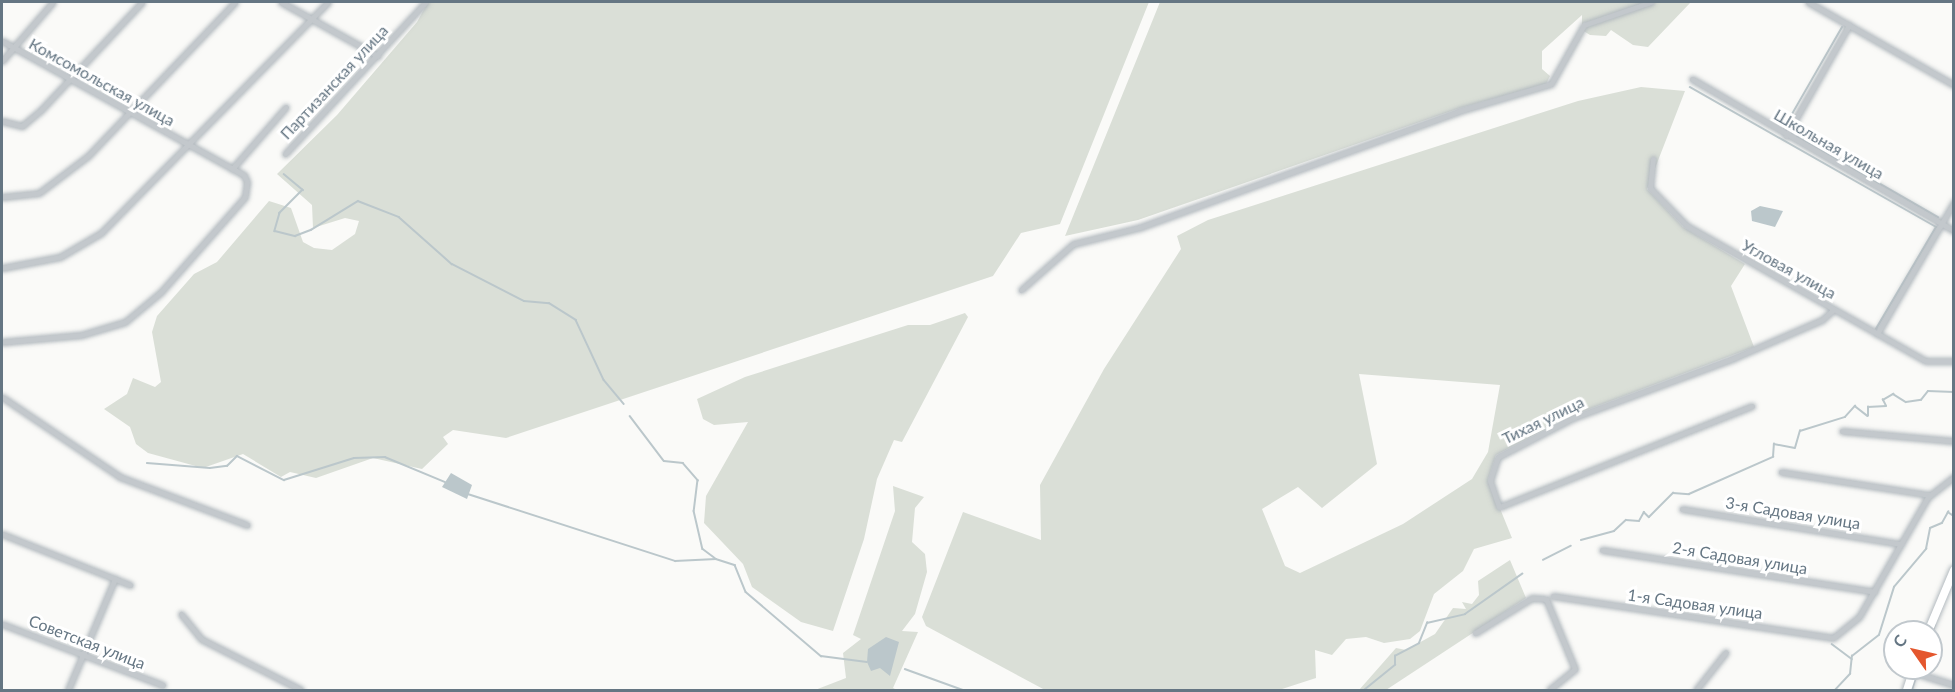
<!DOCTYPE html>
<meta charset="utf-8">
<style>
body{margin:0}
#map{position:relative;width:1955px;height:692px;overflow:hidden;background:#fafaf8;font-family:Lato,sans-serif}
div>[style]{position:absolute}
[style*='--x']{left:calc(var(--x)*1px);top:calc(var(--y)*1px);width:calc(var(--w)*1px);rotate:calc(var(--a)*1deg)}
.green>*{inset:0;background:#dadfd7}
.water>*{inset:0;background:#bbc7cb}
.stream>*{height:1.5px;margin:-0.75px;padding:0 0.75px;transform-origin:0.75px;border-radius:0.75px;background:#bbc7cb}
.roads{filter:drop-shadow(0 0 2px #b3babf) drop-shadow(0 0 2px #b3babf)}
.street>*{height:5px;margin:-2.5px;padding:0 2.5px;transform-origin:2.5px;border-radius:2.5px;background:#c3c8cc}
.secondary>*{height:8px;margin:-4px;padding:0 4px;transform-origin:4px;border-radius:4px;background:#fff}
span{translate:-50% -50%;white-space:nowrap;text-align:center;line-height:1.15;-webkit-text-stroke:6px #fff;paint-order:stroke}
.street-label{font-size:16px;color:#657683}
.frame{position:absolute;inset:0;border:3px solid #657683;pointer-events:none}
.north{position:absolute;left:1883px;top:620px;width:60px;height:60px;box-sizing:border-box;background:#fff;border:2px solid #c1c8cd;border-radius:50%;rotate:304deg;font-size:16px;font-weight:700;line-height:24px;text-align:center;color:#657683}
.north::after{content:'';display:block;margin:auto;width:21px;height:27px;background:#e4572e;clip-path:polygon(50% 0,100% 100%,50% 72%,0 100%)}
</style>
<div id="map">
<div class="green">
<div style="clip-path:polygon(428px 2px,1149px 2px,1060px 224px,1021px 233px,993px 276px,506px 438px,453px 430px,443px 437px,448px 444px,422px 469px,373px 458px,316px 478px,290px 472px,281px 477px,243px 454px,203px 468px,148px 453px,136px 444px,130px 427px,104px 409px,127px 394px,133px 378px,155px 387px,161px 382px,152px 332px,157px 316px,194px 274px,217px 262px,269px 201px,291px 208px,303px 242px,314px 248px,332px 250px,355px 234px,359px 221px,345px 218px,313px 228px,312px 205px,277px 174px,337px 115px,417px 22px)"></div>
<div style="clip-path:polygon(1160px 2px,1691px 2px,1648px 47px,1633px 45px,1611px 30px,1606px 36px,1590px 35px,1582px 30px,1582px 15px,1542px 51px,1542px 69px,1550px 76px,1546px 84px,1460px 108px,1138px 220px,1065px 236px)"></div>
<div style="clip-path:polygon(evenodd,1641px 87px,1685px 91px,1647px 189px,1683px 227px,1745px 264px,1731px 286px,1754px 347px,1571px 416px,1496px 455px,1488px 479px,1512px 538px,1474px 549px,1463px 571px,1434px 594px,1420px 631px,1410px 639px,1384px 643px,1366px 637px,1346px 639px,1332px 655px,1315px 650px,1316px 678px,1279px 690px,1045px 690px,926px 626px,922px 617px,963px 512px,1041px 540px,1040px 485px,1104px 369px,1181px 249px,1177px 236px,1208px 220px,1578px 101px,1641px 87px,1359px 374px,1500px 385px,1488px 452px,1472px 479px,1403px 524px,1300px 573px,1285px 566px,1262px 509px,1298px 487px,1322px 508px,1377px 464px,1359px 374px)"></div>
<div style="clip-path:polygon(965px 313px,968px 317px,902px 442px,894px 440px,877px 479px,864px 539px,833px 631px,801px 622px,752px 587px,743px 564px,704px 523px,706px 496px,748px 422px,714px 425px,703px 419px,697px 399px,745px 377px,908px 325px,930px 325px)"></div>
<div style="clip-path:polygon(893px 486px,924px 497px,915px 508px,912px 542px,925px 554px,927px 572px,915px 614px,902px 631px,918px 632px,893px 688px,897px 690px,815px 690px,846px 678px,843px 653px,861px 639px,853px 635px,895px 511px)"></div>
<div style="clip-path:polygon(1510px 560px,1526px 598px,1386px 690px,1359px 690px,1396px 648px,1406px 650px,1435px 634px,1453px 608px,1466px 609px,1462px 602px,1472px 604px,1479px 595px,1478px 581px)"></div>
</div>
<div class="water">
<div style="clip-path:polygon(1760px 206px,1783px 211px,1775px 227px,1752px 221px,1751px 211px)"></div>
<div style="clip-path:polygon(451px 473px,472px 485px,467px 499px,442px 487px)"></div>
<div style="clip-path:polygon(886px 637px,899px 642px,890px 676px,880px 668px,871px 671px,867px 662px,868px 649px)"></div>
</div>
<div class="stream">
<div style="--x:1690;--y:87;--w:283;--a:29.6"></div>
<div style="--x:1784;--y:128;--w:116;--a:-60.1"></div>
<div style="--x:1797;--y:136;--w:163;--a:29.9"></div>
<div style="--x:284;--y:174;--w:25;--a:40"></div>
<div style="--x:303;--y:190;--w:33;--a:135"></div>
<div style="--x:280;--y:213;--w:19;--a:106"></div>
<div style="--x:275;--y:231;--w:21;--a:14"></div>
<div style="--x:295;--y:236;--w:17;--a:-21"></div>
<div style="--x:311;--y:230;--w:55;--a:-31.7"></div>
<div style="--x:358;--y:201;--w:44;--a:21.3"></div>
<div style="--x:399;--y:217;--w:71;--a:41.6"></div>
<div style="--x:452;--y:264;--w:81;--a:27.2"></div>
<div style="--x:524;--y:301;--w:25;--a:5"></div>
<div style="--x:549;--y:303;--w:32;--a:32"></div>
<div style="--x:576;--y:320;--w:66;--a:65"></div>
<div style="--x:604;--y:380;--w:31;--a:50"></div>
<div style="--x:1876;--y:329;--w:118;--a:-59.5"></div>
<div style="--x:630;--y:416;--w:56;--a:52.9"></div>
<div style="--x:664;--y:461;--w:19;--a:6"></div>
<div style="--x:683;--y:463;--w:23;--a:49"></div>
<div style="--x:698;--y:480;--w:31;--a:97"></div>
<div style="--x:694;--y:511;--w:39;--a:77"></div>
<div style="--x:703;--y:549;--w:15;--a:37"></div>
<div style="--x:147;--y:463;--w:63;--a:4.5"></div>
<div style="--x:210;--y:468;--w:17;--a:-7"></div>
<div style="--x:227;--y:466;--w:14;--a:-45"></div>
<div style="--x:237;--y:456;--w:53;--a:27.1"></div>
<div style="--x:284;--y:480;--w:73;--a:-17.4"></div>
<div style="--x:354;--y:458;--w:31;--a:-2"></div>
<div style="--x:385;--y:457;--w:65;--a:22.6"></div>
<div style="--x:468;--y:494;--w:218;--a:17.9"></div>
<div style="--x:675;--y:561;--w:41;--a:-2.8"></div>
<div style="--x:716;--y:559;--w:20;--a:18"></div>
<div style="--x:735;--y:565;--w:29;--a:68"></div>
<div style="--x:746;--y:592;--w:99;--a:40.5"></div>
<div style="--x:821;--y:656;--w:46;--a:7.4"></div>
<div style="--x:1581;--y:540;--w:34;--a:-15"></div>
<div style="--x:1614;--y:531;--w:16;--a:-43"></div>
<div style="--x:1626;--y:520;--w:13;--a:4"></div>
<div style="--x:1639;--y:521;--w:10;--a:-61"></div>
<div style="--x:1644;--y:512;--w:7;--a:45"></div>
<div style="--x:1649;--y:517;--w:34;--a:-45"></div>
<div style="--x:1673;--y:493;--w:16;--a:4"></div>
<div style="--x:1689;--y:494;--w:92;--a:-23.8"></div>
<div style="--x:1773;--y:457;--w:13;--a:-86"></div>
<div style="--x:1774;--y:444;--w:21;--a:11"></div>
<div style="--x:1795;--y:448;--w:18;--a:-74"></div>
<div style="--x:1800;--y:431;--w:47;--a:-17.3"></div>
<div style="--x:1845;--y:417;--w:15;--a:-48"></div>
<div style="--x:1855;--y:406;--w:16;--a:38"></div>
<div style="--x:1868;--y:416;--w:9;--a:-90"></div>
<div style="--x:1868;--y:407;--w:18;--a:-3"></div>
<div style="--x:1886;--y:406;--w:7;--a:-117"></div>
<div style="--x:1883;--y:400;--w:12;--a:-31"></div>
<div style="--x:1893;--y:394;--w:15;--a:32"></div>
<div style="--x:1906;--y:402;--w:15;--a:-8"></div>
<div style="--x:1921;--y:400;--w:11;--a:-52"></div>
<div style="--x:1928;--y:391;--w:26;--a:2"></div>
<div style="--x:1543;--y:560;--w:31;--a:-27"></div>
<div style="--x:1931;--y:636;--w:12;--a:-70"></div>
<div style="--x:1832;--y:644;--w:25;--a:37"></div>
<div style="--x:905;--y:669;--w:62;--a:19.9"></div>
<div style="--x:1919;--y:669;--w:1;--a:-45"></div>
<div style="--x:1364;--y:690;--w:40;--a:-39"></div>
<div style="--x:1395;--y:665;--w:9;--a:-90"></div>
<div style="--x:1395;--y:656;--w:27;--a:-28"></div>
<div style="--x:1419;--y:643;--w:22;--a:-68"></div>
<div style="--x:1427;--y:623;--w:39;--a:-13"></div>
<div style="--x:1465;--y:614;--w:70;--a:-35.1"></div>
<div style="--x:1835;--y:690;--w:22;--a:-47"></div>
<div style="--x:1850;--y:674;--w:18;--a:-84"></div>
<div style="--x:1852;--y:656;--w:34;--a:-38"></div>
<div style="--x:1879;--y:635;--w:50;--a:-72.6"></div>
<div style="--x:1894;--y:587;--w:50;--a:-49.9"></div>
<div style="--x:1926;--y:549;--w:21;--a:-79"></div>
<div style="--x:1930;--y:528;--w:13;--a:-23"></div>
<div style="--x:1942;--y:523;--w:13;--a:-61"></div>
<div style="--x:1948;--y:512;--w:7;--a:34"></div>
<div style="--x:1912;--y:690;--w:14;--a:-73"></div>
</div>
<div class="roads">
<div class="street">
<div style="--x:281;--y:2;--w:111;--a:29.1"></div>
<div style="--x:1808;--y:2;--w:168;--a:29.6"></div>
<div style="--x:2;--y:41;--w:277;--a:29"></div>
<div style="--x:244;--y:175;--w:8;--a:67"></div>
<div style="--x:247;--y:182;--w:15;--a:98"></div>
<div style="--x:245;--y:197;--w:127;--a:131.5"></div>
<div style="--x:161;--y:292;--w:47;--a:140.2"></div>
<div style="--x:125;--y:322;--w:46;--a:163.5"></div>
<div style="--x:81;--y:335;--w:79;--a:174.9"></div>
<div style="--x:2;--y:61;--w:78;--a:-49.2"></div>
<div style="--x:1692;--y:79;--w:303;--a:30.1"></div>
<div style="--x:2;--y:121;--w:21;--a:14"></div>
<div style="--x:22;--y:126;--w:25;--a:-40"></div>
<div style="--x:41;--y:110;--w:148;--a:-46.9"></div>
<div style="--x:1786;--y:136;--w:128;--a:-60.4"></div>
<div style="--x:285;--y:154;--w:207;--a:-47.2"></div>
<div style="--x:1653;--y:159;--w:29;--a:96"></div>
<div style="--x:1650;--y:188;--w:53;--a:45.8"></div>
<div style="--x:1687;--y:226;--w:274;--a:29.5"></div>
<div style="--x:1926;--y:361;--w:28;--a:0"></div>
<div style="--x:232;--y:169;--w:82;--a:-48.9"></div>
<div style="--x:2;--y:197;--w:37;--a:-6"></div>
<div style="--x:39;--y:193;--w:61;--a:-37.1"></div>
<div style="--x:88;--y:156;--w:213;--a:-46.3"></div>
<div style="--x:2;--y:268;--w:59;--a:-10.7"></div>
<div style="--x:60;--y:257;--w:48;--a:-30.3"></div>
<div style="--x:101;--y:233;--w:324;--a:-45.5"></div>
<div style="--x:1021;--y:290;--w:69;--a:-41.5"></div>
<div style="--x:1073;--y:244;--w:70;--a:-14"></div>
<div style="--x:1141;--y:227;--w:338;--a:-20"></div>
<div style="--x:1459;--y:111;--w:96;--a:-16.4"></div>
<div style="--x:1551;--y:84;--w:68;--a:-60.8"></div>
<div style="--x:1584;--y:25;--w:71;--a:-18.9"></div>
<div style="--x:1877;--y:334;--w:153;--a:-59.7"></div>
<div style="--x:2;--y:397;--w:143;--a:34.1"></div>
<div style="--x:120;--y:477;--w:136;--a:20.7"></div>
<div style="--x:1752;--y:406;--w:272;--a:158.2"></div>
<div style="--x:1499;--y:507;--w:28;--a:-109"></div>
<div style="--x:1490;--y:481;--w:25;--a:-72"></div>
<div style="--x:1498;--y:457;--w:85;--a:-27.5"></div>
<div style="--x:1573;--y:418;--w:172;--a:-20.4"></div>
<div style="--x:1734;--y:358;--w:96;--a:-23.4"></div>
<div style="--x:1822;--y:320;--w:15;--a:-42"></div>
<div style="--x:1842;--y:431;--w:112;--a:5.1"></div>
<div style="--x:1781;--y:472;--w:151;--a:8.8"></div>
<div style="--x:1682;--y:509;--w:222;--a:9.1"></div>
<div style="--x:2;--y:534;--w:138;--a:21.7"></div>
<div style="--x:1602;--y:550;--w:276;--a:8.7"></div>
<div style="--x:1553;--y:596;--w:283;--a:8.5"></div>
<div style="--x:1833;--y:638;--w:33;--a:-39"></div>
<div style="--x:1859;--y:617;--w:138;--a:-60.1"></div>
<div style="--x:1928;--y:497;--w:33;--a:-38"></div>
<div style="--x:181;--y:614;--w:32;--a:51"></div>
<div style="--x:201;--y:639;--w:112;--a:27"></div>
<div style="--x:2;--y:624;--w:172;--a:20.8"></div>
<div style="--x:1475;--y:633;--w:67;--a:-31.6"></div>
<div style="--x:1532;--y:598;--w:14;--a:4"></div>
<div style="--x:1546;--y:599;--w:76;--a:67.5"></div>
<div style="--x:1575;--y:669;--w:33;--a:141"></div>
<div style="--x:1913;--y:672;--w:43;--a:17.6"></div>
<div style="--x:68;--y:690;--w:121;--a:-67.1"></div>
<div style="--x:1696;--y:690;--w:48;--a:-51.7"></div>
</div>
<div class="secondary">
<div style="--x:1928;--y:632;--w:67;--a:-67.2"></div>
<div style="--x:1907;--y:690;--w:23;--a:-72"></div>
</div>
</div>
<div class="street-label">
<span style="left:102px;top:82px;rotate:29deg">Комсомольская улица</span>
<span style="left:334px;top:82px;rotate:-47deg">Партизанская улица</span>
<span style="left:1829px;top:144px;rotate:30deg">Школьная улица</span>
<span style="left:1789px;top:269px;rotate:29deg">Угловая улица</span>
<span style="left:1543px;top:420px;rotate:-26deg">Тихая улица</span>
<span style="left:1793px;top:513px;rotate:9deg">3-я Садовая улица</span>
<span style="left:1740px;top:558px;rotate:9deg">2-я Садовая улица</span>
<span style="left:1695px;top:604px;rotate:8deg">1-я Садовая улица</span>
<span style="left:87px;top:642px;rotate:21deg">Советская улица</span>
</div>
<div class="frame"></div>
<div class="north">С</div>
</div>
